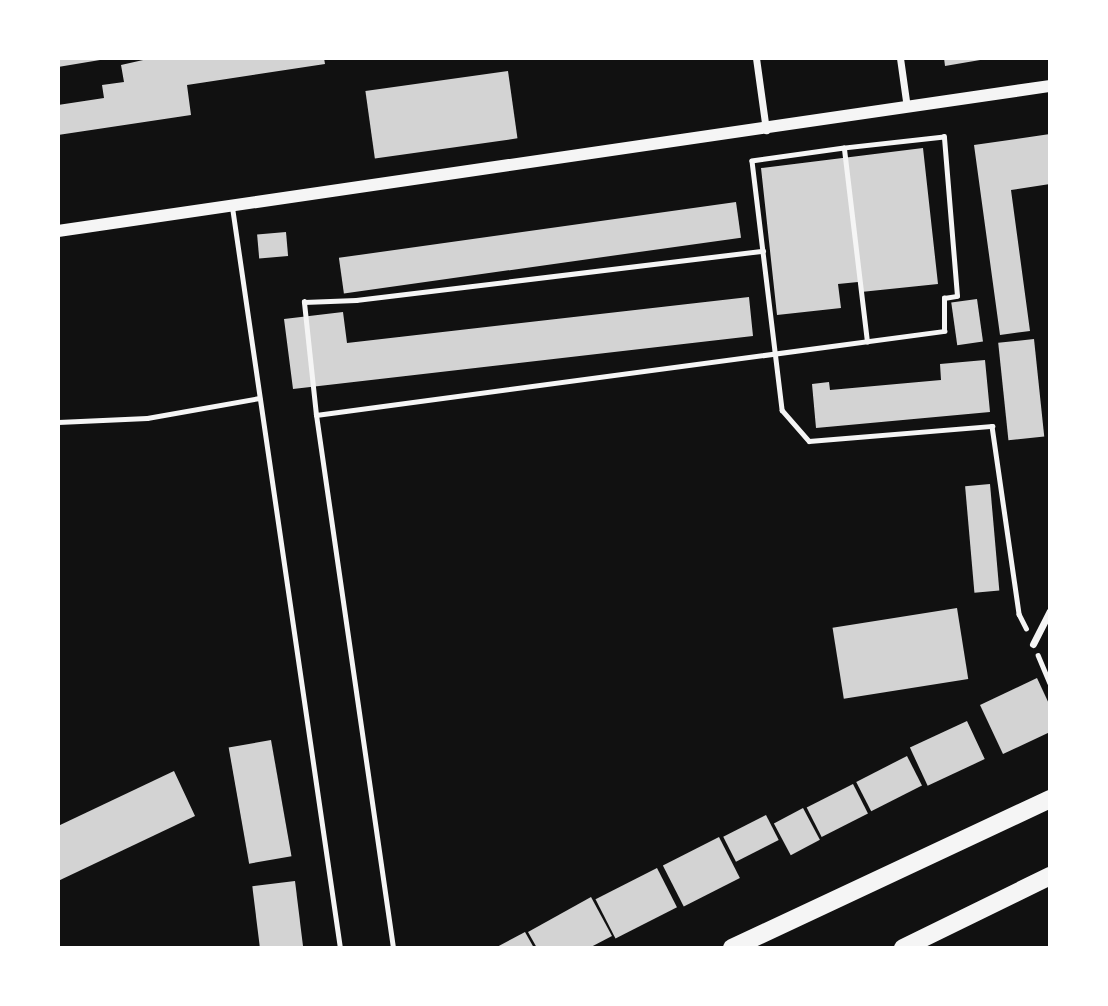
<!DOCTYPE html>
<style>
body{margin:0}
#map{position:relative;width:1108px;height:1006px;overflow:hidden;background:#111;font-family:Spectral,serif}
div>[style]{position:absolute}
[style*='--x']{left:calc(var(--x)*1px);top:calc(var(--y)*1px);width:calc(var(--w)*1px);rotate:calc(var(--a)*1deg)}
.building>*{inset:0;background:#d3d3d3;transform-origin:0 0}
.path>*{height:4.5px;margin:-2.25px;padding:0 2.25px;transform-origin:2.25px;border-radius:2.25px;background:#f5f5f5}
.service>*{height:5px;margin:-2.5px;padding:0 2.5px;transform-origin:2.5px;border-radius:2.5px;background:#f5f5f5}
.minor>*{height:7px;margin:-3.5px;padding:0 3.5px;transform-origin:3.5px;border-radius:3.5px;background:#f5f5f5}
.tertiary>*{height:12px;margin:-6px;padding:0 6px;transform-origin:6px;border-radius:6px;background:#f5f5f5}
.primary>*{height:18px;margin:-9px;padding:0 9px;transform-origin:9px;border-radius:9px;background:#f5f5f5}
span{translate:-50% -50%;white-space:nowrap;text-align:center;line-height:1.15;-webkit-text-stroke:5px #fff;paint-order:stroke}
.frame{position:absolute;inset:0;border:60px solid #fff;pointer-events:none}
</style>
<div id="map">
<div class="building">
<div style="clip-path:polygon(58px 58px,99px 58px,100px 60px,58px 67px)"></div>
<div style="clip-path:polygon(152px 58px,324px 58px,325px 64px,187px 85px,191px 115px,58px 135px,58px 105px,104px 98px,102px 85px,124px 82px,121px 65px)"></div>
<div style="clip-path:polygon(944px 58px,986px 58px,986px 59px,945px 66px)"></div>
<div style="left:508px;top:71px;width:68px;height:144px;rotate:82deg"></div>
<div style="clip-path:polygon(1050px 134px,1050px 184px,1011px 190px,1030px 331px,1000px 335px,974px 145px)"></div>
<div style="clip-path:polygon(923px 148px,938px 284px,861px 292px,858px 282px,838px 284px,841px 308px,777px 315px,761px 168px)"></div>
<div style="left:736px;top:202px;width:36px;height:401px;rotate:82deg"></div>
<div style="left:286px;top:232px;width:24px;height:29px;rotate:85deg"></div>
<div style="clip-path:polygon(749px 297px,753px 336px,293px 389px,284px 319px,343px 312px,347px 343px)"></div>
<div style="left:977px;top:299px;width:43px;height:26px;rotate:82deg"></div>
<div style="left:1034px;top:339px;width:98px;height:36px;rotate:84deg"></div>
<div style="clip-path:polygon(985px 360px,990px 412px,816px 428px,812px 384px,829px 382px,830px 390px,941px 380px,940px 364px)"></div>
<div style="left:990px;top:484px;width:107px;height:25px;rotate:85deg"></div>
<div style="left:957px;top:608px;width:72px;height:126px;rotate:81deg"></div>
<div style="clip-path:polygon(1037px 678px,1050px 706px,1050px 732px,1003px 754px,980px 705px)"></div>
<div style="left:967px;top:721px;width:42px;height:63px;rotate:65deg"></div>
<div style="left:271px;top:740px;width:118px;height:43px;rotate:80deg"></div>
<div style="left:907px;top:756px;width:33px;height:57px;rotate:63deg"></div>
<div style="clip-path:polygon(174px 771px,195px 816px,58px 881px,58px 826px)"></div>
<div style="left:853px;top:784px;width:33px;height:52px;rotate:63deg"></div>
<div style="left:803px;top:808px;width:36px;height:33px;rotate:62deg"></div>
<div style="left:766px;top:815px;width:28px;height:48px;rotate:63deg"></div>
<div style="left:719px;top:837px;width:46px;height:63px;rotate:63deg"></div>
<div style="left:657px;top:868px;width:44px;height:69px;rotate:63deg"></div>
<div style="left:295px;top:881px;width:67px;height:43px;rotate:83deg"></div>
<div style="clip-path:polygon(591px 897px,612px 936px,589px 948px,537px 948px,528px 932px)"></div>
<div style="clip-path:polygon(525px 932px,534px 948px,495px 948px)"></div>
</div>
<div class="path">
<div style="--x:867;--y:342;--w:195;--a:-96.8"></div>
<div style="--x:844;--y:148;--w:93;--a:172"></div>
<div style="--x:752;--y:161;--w:251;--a:83.1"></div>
<div style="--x:782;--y:410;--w:41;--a:48.9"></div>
<div style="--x:809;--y:441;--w:184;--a:-4.7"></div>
<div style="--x:992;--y:426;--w:190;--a:81.8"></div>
<div style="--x:1019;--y:614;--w:16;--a:63"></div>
<div style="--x:316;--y:415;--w:114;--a:-96.1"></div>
<div style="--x:304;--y:302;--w:52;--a:-2.2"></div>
<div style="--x:356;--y:300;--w:410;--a:-6.9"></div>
<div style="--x:1038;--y:655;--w:30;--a:67"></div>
<div style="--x:393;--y:948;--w:539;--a:-98.22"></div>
<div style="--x:316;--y:415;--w:634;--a:-7.62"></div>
<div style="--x:944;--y:331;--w:33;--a:-90"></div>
<div style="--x:944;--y:298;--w:13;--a:-9"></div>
<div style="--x:957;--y:296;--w:160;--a:-94.7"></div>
<div style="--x:944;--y:137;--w:101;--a:173.7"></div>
</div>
<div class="service">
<div style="--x:232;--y:207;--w:749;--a:81.71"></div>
<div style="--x:58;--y:422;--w:89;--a:-2.6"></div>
<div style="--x:147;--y:418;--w:114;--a:-10.1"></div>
</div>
<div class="minor">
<div style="--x:756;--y:58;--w:73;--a:82.1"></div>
<div style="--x:900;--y:58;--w:50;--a:82"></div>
<div style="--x:1033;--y:644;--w:37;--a:-63"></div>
</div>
<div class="tertiary">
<div style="--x:58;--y:231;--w:1003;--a:-8.32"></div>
</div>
<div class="primary">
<div style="--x:732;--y:948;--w:351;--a:-25.1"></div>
<div style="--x:903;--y:948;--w:164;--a:-26.1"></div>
</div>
<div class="frame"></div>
</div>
